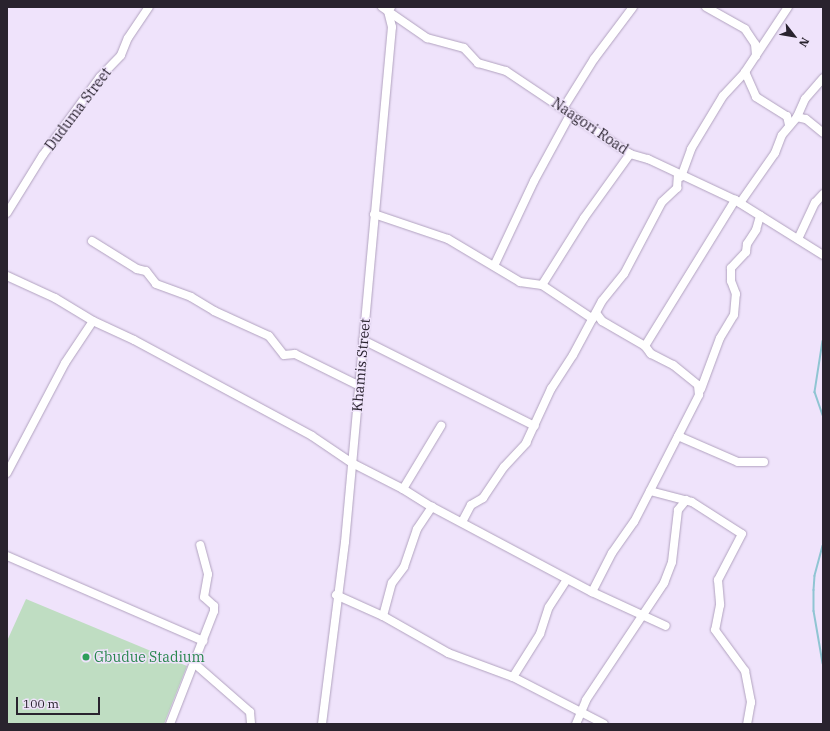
<!DOCTYPE html>
<style>
body{margin:0}
#map{position:relative;width:830px;height:731px;overflow:hidden;background:#efe3fb;font-family:"IBM Plex Serif",serif}
div>[style]{position:absolute}
[style*='--x']{left:calc(var(--x)*1px);top:calc(var(--y)*1px);width:calc(var(--w)*1px);rotate:calc(var(--a)*1deg)}
.green>*{inset:0;background:#bfddc2}
.stream>*{height:1.5px;margin:-0.75px;padding:0 0.75px;transform-origin:0.75px;border-radius:0.75px;background:#90c5d3}
.roads{filter:drop-shadow(0 0 1px #b1a2bf) drop-shadow(0 0 1px #b1a2bf)}
.minor>*{height:8px;margin:-4px;padding:0 4px;transform-origin:4px;border-radius:4px;background:#fff}
.dots>*{width:11px;height:11px;translate:-50% -50%;box-sizing:border-box;border:2px solid #efe3fb;border-radius:50%}
span{translate:-50% -50%;white-space:nowrap;text-align:center;line-height:1.15;-webkit-text-stroke:3px #efe3fb;paint-order:stroke}
.street-label{font-size:14px;color:#29232e}
.leisure-label{font-size:14px;color:#27864d}
.left{translate:0 -50%;text-align:left}
.frame{position:absolute;inset:0;border:8px solid #29232e;pointer-events:none}
.north{position:absolute;left:774px;top:16px;width:40px;height:40px;-webkit-text-stroke:3px #efe3fb;paint-order:stroke;rotate:121deg;font-size:11px;font-weight:700;line-height:16px;text-align:center;color:#29232e}
.north::after{content:'';display:block;margin:auto;width:14px;height:18px;background:#29232e;clip-path:polygon(50% 0,100% 100%,50% 72%,0 100%)}
.scale{position:absolute;left:16px;top:697px;width:84px;height:18px;box-sizing:border-box;border:2px solid #29232e;border-top:0;padding-left:5px;font-size:12px;line-height:14px;white-space:nowrap;color:#29232e;-webkit-text-stroke:3px #efe3fb;paint-order:stroke}
</style>
<div id="map">
<div class="green">
<div style="clip-path:polygon(26px 599px,187px 666px,164px 724px,7px 724px,7px 641px)"></div>
</div>
<div class="stream">
<div style="--x:823;--y:341;--w:52;--a:98.9"></div>
<div style="--x:815;--y:392;--w:24;--a:71"></div>
<div style="--x:823;--y:546;--w:31;--a:105"></div>
<div style="--x:815;--y:576;--w:14;--a:94"></div>
<div style="--x:814;--y:590;--w:21;--a:90"></div>
<div style="--x:814;--y:611;--w:53;--a:80.2"></div>
</div>
<div class="roads">
<div class="minor">
<div style="--x:382;--y:7;--w:55;--a:34.6"></div>
<div style="--x:427;--y:38;--w:38;--a:15"></div>
<div style="--x:464;--y:48;--w:21;--a:47"></div>
<div style="--x:478;--y:63;--w:29;--a:16"></div>
<div style="--x:506;--y:71;--w:149;--a:33.8"></div>
<div style="--x:630;--y:154;--w:19;--a:16"></div>
<div style="--x:648;--y:159;--w:96;--a:25.2"></div>
<div style="--x:735;--y:200;--w:104;--a:32"></div>
<div style="--x:706;--y:7;--w:45;--a:29.4"></div>
<div style="--x:745;--y:29;--w:18;--a:56"></div>
<div style="--x:755;--y:44;--w:12;--a:85"></div>
<div style="--x:745;--y:72;--w:27;--a:66"></div>
<div style="--x:756;--y:97;--w:36;--a:32"></div>
<div style="--x:787;--y:116;--w:9;--a:77"></div>
<div style="--x:564;--y:107;--w:57;--a:-58"></div>
<div style="--x:594;--y:59;--w:65;--a:-53.1"></div>
<div style="--x:797;--y:117;--w:20;--a:-66"></div>
<div style="--x:805;--y:99;--w:28;--a:-49"></div>
<div style="--x:681;--y:177;--w:30;--a:-70"></div>
<div style="--x:691;--y:149;--w:62;--a:-58.9"></div>
<div style="--x:723;--y:96;--w:33;--a:-47"></div>
<div style="--x:745;--y:72;--w:78;--a:-56.5"></div>
<div style="--x:740;--y:203;--w:61;--a:-55"></div>
<div style="--x:775;--y:153;--w:19;--a:-69"></div>
<div style="--x:782;--y:135;--w:23;--a:-50"></div>
<div style="--x:797;--y:117;--w:9;--a:13"></div>
<div style="--x:806;--y:119;--w:22;--a:39"></div>
<div style="--x:7;--y:213;--w:68;--a:-58.2"></div>
<div style="--x:43;--y:155;--w:97;--a:-53.8"></div>
<div style="--x:100;--y:77;--w:30;--a:-46"></div>
<div style="--x:121;--y:55;--w:18;--a:-68"></div>
<div style="--x:128;--y:38;--w:37;--a:-56"></div>
<div style="--x:374;--y:214;--w:78;--a:18.7"></div>
<div style="--x:448;--y:239;--w:84;--a:30.8"></div>
<div style="--x:520;--y:282;--w:22;--a:8"></div>
<div style="--x:542;--y:285;--w:61;--a:33.7"></div>
<div style="--x:798;--y:239;--w:40;--a:-65"></div>
<div style="--x:815;--y:203;--w:12;--a:-48"></div>
<div style="--x:92;--y:241;--w:53;--a:31.9"></div>
<div style="--x:137;--y:269;--w:9;--a:13"></div>
<div style="--x:146;--y:271;--w:16;--a:52"></div>
<div style="--x:156;--y:284;--w:37;--a:20"></div>
<div style="--x:191;--y:297;--w:27;--a:31"></div>
<div style="--x:214;--y:311;--w:60;--a:24.4"></div>
<div style="--x:269;--y:336;--w:24;--a:52"></div>
<div style="--x:284;--y:355;--w:11;--a:-5"></div>
<div style="--x:295;--y:354;--w:72;--a:26.2"></div>
<div style="--x:494;--y:266;--w:94;--a:-64.8"></div>
<div style="--x:534;--y:181;--w:77;--a:-61.4"></div>
<div style="--x:7;--y:276;--w:53;--a:24.6"></div>
<div style="--x:55;--y:298;--w:44;--a:31.2"></div>
<div style="--x:93;--y:321;--w:45;--a:24.9"></div>
<div style="--x:134;--y:340;--w:202;--a:28.3"></div>
<div style="--x:312;--y:436;--w:48;--a:34"></div>
<div style="--x:352;--y:463;--w:57;--a:27"></div>
<div style="--x:403;--y:489;--w:34;--a:32"></div>
<div style="--x:432;--y:507;--w:181;--a:28"></div>
<div style="--x:592;--y:592;--w:81;--a:24.7"></div>
<div style="--x:542;--y:285;--w:79;--a:-57.9"></div>
<div style="--x:584;--y:218;--w:79;--a:-54.3"></div>
<div style="--x:596;--y:313;--w:10;--a:53"></div>
<div style="--x:602;--y:321;--w:50;--a:30.2"></div>
<div style="--x:363;--y:340;--w:192;--a:26.6"></div>
<div style="--x:701;--y:389;--w:54;--a:-69.6"></div>
<div style="--x:720;--y:338;--w:27;--a:-59"></div>
<div style="--x:734;--y:315;--w:21;--a:-85"></div>
<div style="--x:736;--y:294;--w:14;--a:-111"></div>
<div style="--x:731;--y:281;--w:13;--a:-90"></div>
<div style="--x:731;--y:268;--w:22;--a:-47"></div>
<div style="--x:746;--y:252;--w:8;--a:-83"></div>
<div style="--x:747;--y:244;--w:17;--a:-57"></div>
<div style="--x:756;--y:230;--w:15;--a:-74"></div>
<div style="--x:678;--y:436;--w:65;--a:23.4"></div>
<div style="--x:738;--y:462;--w:26;--a:0"></div>
<div style="--x:7;--y:473;--w:124;--a:-62.2"></div>
<div style="--x:65;--y:363;--w:50;--a:-56.3"></div>
<div style="--x:403;--y:489;--w:74;--a:-58.9"></div>
<div style="--x:650;--y:491;--w:43;--a:14.7"></div>
<div style="--x:692;--y:502;--w:59;--a:32.6"></div>
<div style="--x:742;--y:534;--w:52;--a:117.6"></div>
<div style="--x:718;--y:580;--w:25;--a:85"></div>
<div style="--x:720;--y:605;--w:25;--a:101"></div>
<div style="--x:715;--y:630;--w:51;--a:53.8"></div>
<div style="--x:745;--y:671;--w:32;--a:79"></div>
<div style="--x:751;--y:702;--w:22;--a:100"></div>
<div style="--x:462;--y:522;--w:19;--a:-62"></div>
<div style="--x:471;--y:505;--w:14;--a:-30"></div>
<div style="--x:483;--y:498;--w:37;--a:-56"></div>
<div style="--x:504;--y:467;--w:33;--a:-47"></div>
<div style="--x:526;--y:443;--w:60;--a:-65.2"></div>
<div style="--x:551;--y:389;--w:40;--a:-57.1"></div>
<div style="--x:573;--y:355;--w:61;--a:-61.8"></div>
<div style="--x:602;--y:301;--w:35;--a:-51"></div>
<div style="--x:624;--y:274;--w:81;--a:-62.2"></div>
<div style="--x:662;--y:202;--w:21;--a:-43"></div>
<div style="--x:677;--y:188;--w:13;--a:-86"></div>
<div style="--x:7;--y:556;--w:214;--a:23.4"></div>
<div style="--x:592;--y:592;--w:44;--a:-62.9"></div>
<div style="--x:612;--y:553;--w:38;--a:-55"></div>
<div style="--x:634;--y:522;--w:143;--a:-62.9"></div>
<div style="--x:699;--y:395;--w:10;--a:-96"></div>
<div style="--x:698;--y:385;--w:32;--a:-141"></div>
<div style="--x:673;--y:365;--w:25;--a:-153"></div>
<div style="--x:651;--y:354;--w:10;--a:-127"></div>
<div style="--x:645;--y:346;--w:172;--a:-58.3"></div>
<div style="--x:336;--y:595;--w:51;--a:24.1"></div>
<div style="--x:383;--y:616;--w:75;--a:29.6"></div>
<div style="--x:448;--y:653;--w:69;--a:20.3"></div>
<div style="--x:513;--y:677;--w:102;--a:27.3"></div>
<div style="--x:383;--y:616;--w:34;--a:-75"></div>
<div style="--x:392;--y:583;--w:20;--a:-53"></div>
<div style="--x:404;--y:567;--w:40;--a:-71.1"></div>
<div style="--x:417;--y:529;--w:27;--a:-56"></div>
<div style="--x:195;--y:664;--w:73;--a:41.1"></div>
<div style="--x:250;--y:712;--w:12;--a:85"></div>
<div style="--x:513;--y:677;--w:51;--a:-57.9"></div>
<div style="--x:540;--y:634;--w:28;--a:-72"></div>
<div style="--x:549;--y:607;--w:33;--a:-57"></div>
<div style="--x:170;--y:724;--w:121;--a:-68.7"></div>
<div style="--x:214;--y:611;--w:5;--a:-90"></div>
<div style="--x:214;--y:606;--w:13;--a:-138"></div>
<div style="--x:204;--y:597;--w:23;--a:-80"></div>
<div style="--x:208;--y:574;--w:30;--a:-105"></div>
<div style="--x:322;--y:724;--w:183;--a:-82.8"></div>
<div style="--x:345;--y:542;--w:517;--a:-84.79"></div>
<div style="--x:392;--y:27;--w:16;--a:-104"></div>
<div style="--x:388;--y:11;--w:5;--a:-53"></div>
<div style="--x:576;--y:724;--w:26;--a:-67"></div>
<div style="--x:586;--y:700;--w:141;--a:-56.3"></div>
<div style="--x:664;--y:583;--w:22;--a:-69"></div>
<div style="--x:672;--y:562;--w:52;--a:-83.4"></div>
<div style="--x:678;--y:510;--w:13;--a:-51"></div>
</div>
</div>
<div class="dots">
<div style="left:86px;top:657px;background:#2e9e5b"></div>
</div>
<div class="street-label">
<span style="left:78px;top:109px;rotate:-53deg">Duduma Street</span>
<span style="left:590px;top:126px;rotate:34deg">Naagori Road</span>
<span style="left:361px;top:365px;rotate:-85deg">Khamis Street</span>
</div>
<div class="leisure-label">
<span class="left" style="left:94px;top:657px">Gbudue Stadium</span>
</div>
<div class="frame"></div>
<div class="north">N</div>
<div class="scale">100 m</div>
</div>
